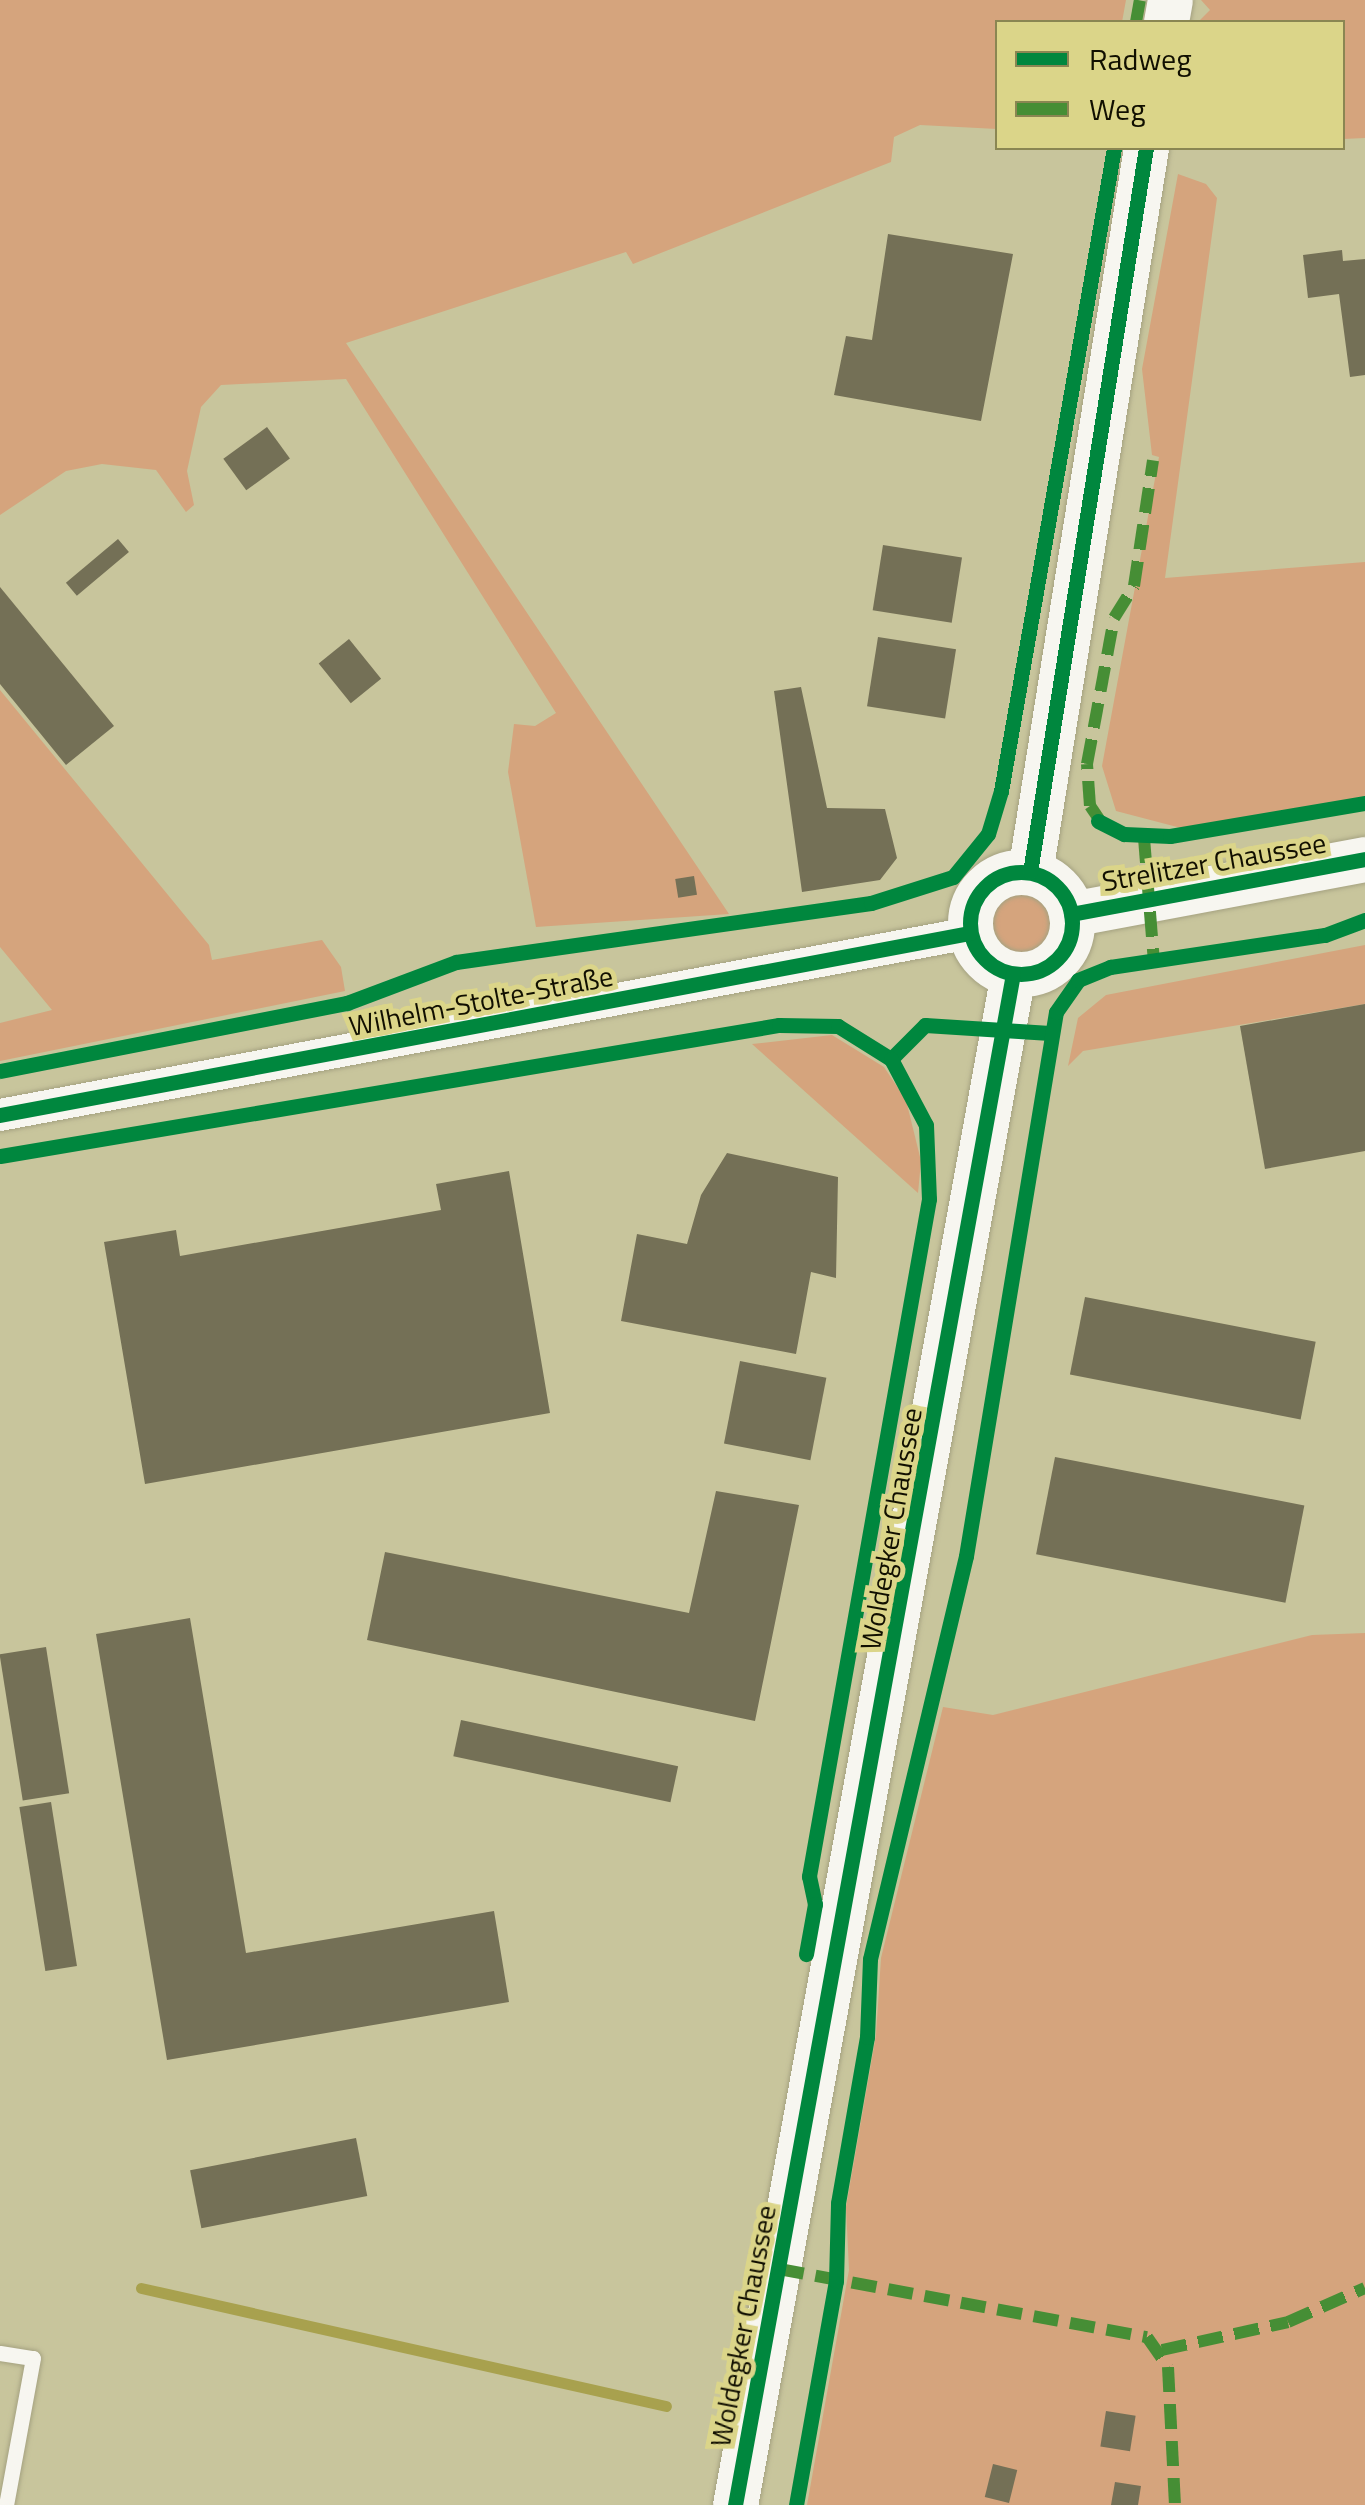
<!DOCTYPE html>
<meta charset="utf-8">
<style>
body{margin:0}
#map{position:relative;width:1365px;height:2505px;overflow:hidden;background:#c8c59c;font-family:"Titillium Web",sans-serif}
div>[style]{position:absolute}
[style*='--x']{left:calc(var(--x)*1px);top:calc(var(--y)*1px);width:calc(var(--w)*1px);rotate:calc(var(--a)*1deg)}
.green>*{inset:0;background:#d5a47d}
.round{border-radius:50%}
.stream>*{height:11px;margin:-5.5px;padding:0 5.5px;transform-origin:5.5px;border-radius:5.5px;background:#a8a14e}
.building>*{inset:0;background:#747056;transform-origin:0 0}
.roads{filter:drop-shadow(0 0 2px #a5a281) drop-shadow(0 0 2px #a5a281)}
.lane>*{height:15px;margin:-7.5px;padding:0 7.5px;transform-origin:7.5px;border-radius:7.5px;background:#f7f6f0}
.street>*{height:32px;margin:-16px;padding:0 16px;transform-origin:16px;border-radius:16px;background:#f7f6f0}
.secondary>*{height:45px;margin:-22.5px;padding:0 22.5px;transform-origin:22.5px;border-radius:22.5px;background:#f7f6f0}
.secondary>.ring{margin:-22.5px;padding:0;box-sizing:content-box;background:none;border:45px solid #f7f6f0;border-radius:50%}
.quiet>*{height:12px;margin-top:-6px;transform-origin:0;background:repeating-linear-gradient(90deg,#468e35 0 25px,transparent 0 37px)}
.cycleway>*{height:15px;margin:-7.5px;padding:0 7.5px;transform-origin:7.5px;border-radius:7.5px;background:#00873e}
.cycleway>.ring{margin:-7.5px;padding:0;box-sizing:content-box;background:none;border:15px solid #00873e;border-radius:50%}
span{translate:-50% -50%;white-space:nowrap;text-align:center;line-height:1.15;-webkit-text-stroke:10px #dbd589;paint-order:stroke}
.street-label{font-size:28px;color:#110f00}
.legend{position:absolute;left:995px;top:20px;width:350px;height:130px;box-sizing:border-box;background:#dbd589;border:2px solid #8a8652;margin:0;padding:12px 18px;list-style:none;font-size:30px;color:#110f00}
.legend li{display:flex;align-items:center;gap:20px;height:50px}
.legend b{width:50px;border:2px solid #8a8652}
</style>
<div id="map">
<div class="green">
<div style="clip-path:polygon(0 0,1126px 0,1122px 22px,998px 22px,997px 129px,920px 125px,894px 137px,891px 162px,633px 264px,626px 252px,346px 343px,729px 914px,536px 927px,508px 772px,514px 724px,535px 726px,556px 713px,346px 379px,221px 385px,201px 407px,187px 471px,194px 505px,186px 512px,156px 470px,102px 464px,66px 471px,0 515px)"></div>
<div style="clip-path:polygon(1201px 0,1365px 0,1365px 138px,1343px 139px,1342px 22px,1198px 22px,1210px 10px)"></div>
<div style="clip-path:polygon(1178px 174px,1206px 184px,1217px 198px,1165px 578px,1365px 562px,1365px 798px,1181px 828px,1116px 811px,1102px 766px,1159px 457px,1152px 455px,1142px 369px)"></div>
<div style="clip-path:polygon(0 690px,209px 945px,212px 960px,322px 940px,341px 967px,345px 991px,0 1061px,0 1023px,52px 1010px,0 947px)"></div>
<div class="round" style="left:989px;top:891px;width:66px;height:66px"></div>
<div style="clip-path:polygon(1365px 945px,1365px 1004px,1083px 1051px,1068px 1066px,1078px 1018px,1106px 995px)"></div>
<div style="clip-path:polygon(832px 1035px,884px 1067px,906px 1100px,921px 1161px,918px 1193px,752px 1044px)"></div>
<div style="clip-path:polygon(1365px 1633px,1365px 2505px,807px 2505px,849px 2270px,846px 2207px,876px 2035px,881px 1958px,943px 1707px,993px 1715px,1312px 1635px)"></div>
</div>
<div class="stream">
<div style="--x:141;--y:2288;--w:538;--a:12.67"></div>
</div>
<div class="building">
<div style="clip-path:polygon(888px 234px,1013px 254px,981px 421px,834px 395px,846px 336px,872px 340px)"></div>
<div style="clip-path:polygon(1342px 250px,1343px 261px,1365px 259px,1365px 375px,1350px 377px,1339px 294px,1308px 298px,1303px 255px)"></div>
<div style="left:267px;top:427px;width:39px;height:54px;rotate:54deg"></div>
<div style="left:118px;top:539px;width:17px;height:68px;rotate:50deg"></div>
<div style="left:883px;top:545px;width:80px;height:66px;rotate:9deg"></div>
<div style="clip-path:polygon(0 587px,114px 726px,66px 765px,0 684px)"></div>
<div style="left:878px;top:637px;width:79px;height:70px;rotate:9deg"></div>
<div style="left:349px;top:639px;width:51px;height:39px;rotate:51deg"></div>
<div style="clip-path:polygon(801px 687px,827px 808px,885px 809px,897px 858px,880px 880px,802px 892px,774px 691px)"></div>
<div style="left:694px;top:876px;width:19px;height:19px;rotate:81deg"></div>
<div style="clip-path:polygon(1365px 1004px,1365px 1151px,1265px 1169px,1240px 1026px)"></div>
<div style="clip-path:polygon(727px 1153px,838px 1177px,836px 1278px,811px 1272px,796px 1354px,621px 1321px,637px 1234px,687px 1244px,701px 1195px)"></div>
<div style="clip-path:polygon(509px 1171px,550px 1413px,145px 1484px,104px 1242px,176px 1230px,180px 1256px,441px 1210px,436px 1184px)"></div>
<div style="left:1085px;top:1297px;width:235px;height:79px;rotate:11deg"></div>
<div style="left:740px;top:1361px;width:88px;height:84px;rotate:11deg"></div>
<div style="left:1055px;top:1457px;width:254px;height:99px;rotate:11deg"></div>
<div style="clip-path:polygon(716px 1491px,799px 1505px,755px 1721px,367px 1640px,385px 1552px,689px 1613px)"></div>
<div style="clip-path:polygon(190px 1618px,246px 1953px,494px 1911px,509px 2002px,167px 2060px,96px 1634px)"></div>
<div style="left:46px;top:1647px;width:148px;height:47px;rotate:81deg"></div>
<div style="left:461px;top:1720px;width:222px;height:37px;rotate:12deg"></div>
<div style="left:51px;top:1802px;width:166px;height:32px;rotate:81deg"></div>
<div style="left:356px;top:2138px;width:59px;height:169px;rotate:79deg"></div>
<div style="left:1106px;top:2411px;width:30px;height:36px;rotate:9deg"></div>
<div style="left:993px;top:2464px;width:25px;height:34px;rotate:14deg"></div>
<div style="clip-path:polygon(1115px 2482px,1141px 2486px,1138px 2505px,1111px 2505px)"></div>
</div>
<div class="roads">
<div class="lane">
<div style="--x:0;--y:2353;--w:33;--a:9"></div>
<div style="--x:33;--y:2358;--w:149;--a:100.4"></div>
</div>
<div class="street">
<div style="--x:0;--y:1115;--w:987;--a:-10.63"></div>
</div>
<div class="secondary">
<div style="--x:1166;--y:22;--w:22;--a:-80"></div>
<div class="ring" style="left:970px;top:872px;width:57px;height:57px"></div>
<div style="--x:1030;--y:872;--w:733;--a:-80.9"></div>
<div style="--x:1071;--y:914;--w:299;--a:-10.6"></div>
<div style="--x:735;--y:2505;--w:1556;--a:-79.71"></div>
</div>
</div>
<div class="quiet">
<div style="--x:1136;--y:22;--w:22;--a:-80"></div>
<div style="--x:1103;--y:825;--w:23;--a:-124"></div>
<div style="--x:1090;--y:806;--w:42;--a:-94.1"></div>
<div style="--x:1087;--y:764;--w:148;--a:-79.5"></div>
<div style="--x:1114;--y:618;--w:38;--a:-58"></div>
<div style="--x:1134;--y:586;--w:127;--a:-81.4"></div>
<div style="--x:1144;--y:838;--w:124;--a:85.4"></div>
<div style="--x:779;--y:2269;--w:374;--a:10.5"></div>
<div style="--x:1147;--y:2337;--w:37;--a:55"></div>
<div style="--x:1168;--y:2367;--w:138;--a:87.1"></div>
<div style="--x:1162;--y:2350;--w:129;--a:-12.5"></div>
<div style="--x:1288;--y:2322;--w:84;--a:-23.8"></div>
</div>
<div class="cycleway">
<div style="--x:1098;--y:821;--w:29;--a:27"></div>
<div style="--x:1124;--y:834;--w:46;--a:2.5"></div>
<div style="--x:1170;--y:836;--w:198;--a:-9.6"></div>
<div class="ring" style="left:970px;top:872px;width:87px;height:87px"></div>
<div style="--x:1030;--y:872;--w:733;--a:-80.9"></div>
<div style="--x:1071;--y:914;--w:299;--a:-10.6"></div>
<div style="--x:891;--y:1059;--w:48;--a:-45"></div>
<div style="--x:925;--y:1025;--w:125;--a:3.7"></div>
<div style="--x:0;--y:1071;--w:354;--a:-11.1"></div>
<div style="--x:347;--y:1003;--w:116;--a:-20.6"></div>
<div style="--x:456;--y:962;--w:419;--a:-8.1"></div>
<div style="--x:871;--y:903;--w:86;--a:-17.6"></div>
<div style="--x:953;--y:877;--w:55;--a:-50.9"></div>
<div style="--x:988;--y:834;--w:45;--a:-73.2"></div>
<div style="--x:1001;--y:791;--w:653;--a:-80.03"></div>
<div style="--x:0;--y:1115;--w:987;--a:-10.63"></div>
<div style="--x:0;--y:1156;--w:790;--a:-9.55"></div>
<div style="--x:779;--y:1025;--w:59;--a:1"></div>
<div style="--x:838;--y:1026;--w:62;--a:31.9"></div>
<div style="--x:891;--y:1059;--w:75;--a:62.1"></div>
<div style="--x:926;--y:1125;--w:74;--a:87.7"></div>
<div style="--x:929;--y:1199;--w:688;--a:100.05"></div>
<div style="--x:809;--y:1876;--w:29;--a:78"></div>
<div style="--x:815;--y:1904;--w:51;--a:100.2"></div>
<div style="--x:735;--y:2505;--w:1556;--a:-79.71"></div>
<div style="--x:796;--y:2505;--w:228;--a:-79.9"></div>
<div style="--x:836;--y:2281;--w:78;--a:-88.5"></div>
<div style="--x:838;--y:2203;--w:169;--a:-80.1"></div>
<div style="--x:867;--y:2037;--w:78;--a:-87.8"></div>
<div style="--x:870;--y:1959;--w:414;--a:-76.6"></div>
<div style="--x:966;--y:1556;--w:551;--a:-80.61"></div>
<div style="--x:1056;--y:1012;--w:39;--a:-55"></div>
<div style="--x:1078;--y:980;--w:35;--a:-22"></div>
<div style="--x:1110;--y:967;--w:217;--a:-8.5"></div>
<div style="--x:1325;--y:935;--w:43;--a:-20.6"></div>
</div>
<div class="street-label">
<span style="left:1214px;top:862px;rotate:-10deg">Strelitzer Chaussee</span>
<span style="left:481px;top:1001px;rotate:-11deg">Wilhelm-Stolte-Straße</span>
<span style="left:891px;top:1529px;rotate:-80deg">Woldegker Chaussee</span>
<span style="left:743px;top:2326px;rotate:-79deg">Woldegker Chaussee</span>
</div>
<ul class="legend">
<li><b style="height:12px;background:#00873e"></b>Radweg</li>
<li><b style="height:12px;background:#468e35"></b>Weg</li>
</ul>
</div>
